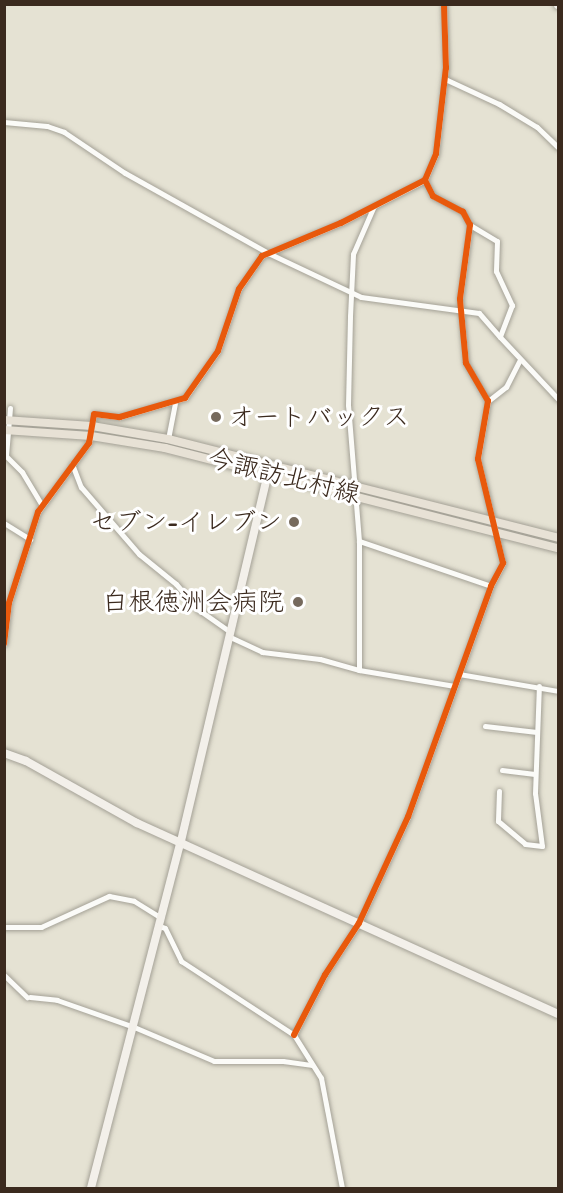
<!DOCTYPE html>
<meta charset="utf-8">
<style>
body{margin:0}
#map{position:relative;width:563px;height:1193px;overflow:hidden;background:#e5e2d3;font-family:Itim,"Klee One",sans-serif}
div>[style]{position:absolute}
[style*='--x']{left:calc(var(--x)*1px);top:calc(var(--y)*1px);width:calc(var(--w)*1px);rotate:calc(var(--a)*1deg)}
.roads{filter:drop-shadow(0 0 2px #a4a196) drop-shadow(0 0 2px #a4a196)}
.street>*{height:5px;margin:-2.5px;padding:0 2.5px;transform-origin:2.5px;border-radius:2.5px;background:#fbfbf8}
.secondary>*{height:8px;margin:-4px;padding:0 4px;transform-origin:4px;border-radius:4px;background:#f3f0ea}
.primary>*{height:8px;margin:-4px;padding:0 4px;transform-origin:4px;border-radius:4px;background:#e7e1d5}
.cycleway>*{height:6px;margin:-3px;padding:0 3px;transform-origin:3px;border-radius:3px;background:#e8590c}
.dots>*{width:16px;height:16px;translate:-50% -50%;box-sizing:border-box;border:3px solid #fff;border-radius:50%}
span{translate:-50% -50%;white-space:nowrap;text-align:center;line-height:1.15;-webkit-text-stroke:6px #fff;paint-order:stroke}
.poi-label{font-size:26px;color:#3b2a1e}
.left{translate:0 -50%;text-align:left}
.right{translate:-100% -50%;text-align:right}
.street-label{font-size:26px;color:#3b2a1e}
.frame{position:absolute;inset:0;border:6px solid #3b2a1e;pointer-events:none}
</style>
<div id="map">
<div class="roads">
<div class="street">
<div style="--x:445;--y:79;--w:60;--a:24.8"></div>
<div style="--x:499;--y:104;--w:44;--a:31.2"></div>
<div style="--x:537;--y:127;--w:29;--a:44"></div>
<div style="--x:4;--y:122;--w:43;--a:5.3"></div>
<div style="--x:47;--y:126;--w:18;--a:19"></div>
<div style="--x:64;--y:132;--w:73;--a:33.9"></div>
<div style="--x:125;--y:173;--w:164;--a:29.2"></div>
<div style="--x:268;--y:253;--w:103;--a:25.3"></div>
<div style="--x:361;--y:297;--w:119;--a:7.7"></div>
<div style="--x:479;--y:313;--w:32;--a:49"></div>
<div style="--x:470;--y:225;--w:31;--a:31"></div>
<div style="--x:497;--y:241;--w:30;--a:92"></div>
<div style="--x:496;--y:271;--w:38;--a:65"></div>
<div style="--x:512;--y:305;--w:34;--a:111"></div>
<div style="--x:500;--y:337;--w:85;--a:46.9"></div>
<div style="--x:488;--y:401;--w:23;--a:-38"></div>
<div style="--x:506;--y:387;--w:29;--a:-63"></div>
<div style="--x:10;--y:408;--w:48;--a:94.8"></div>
<div style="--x:6;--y:456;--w:23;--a:45"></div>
<div style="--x:22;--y:472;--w:39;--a:59"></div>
<div style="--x:168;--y:439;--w:36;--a:-79"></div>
<div style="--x:72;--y:464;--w:25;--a:69"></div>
<div style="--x:81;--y:487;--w:89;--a:49.1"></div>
<div style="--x:139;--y:554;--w:48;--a:39"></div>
<div style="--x:176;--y:584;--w:35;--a:49"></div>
<div style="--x:199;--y:610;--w:37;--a:35"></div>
<div style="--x:4;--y:523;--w:31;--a:32"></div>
<div style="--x:359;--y:541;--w:139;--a:18.8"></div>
<div style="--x:228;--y:636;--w:38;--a:25"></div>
<div style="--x:262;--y:652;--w:58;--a:6.9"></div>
<div style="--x:320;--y:659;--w:41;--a:15.8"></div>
<div style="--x:359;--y:670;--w:97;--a:9.5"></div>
<div style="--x:4;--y:644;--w:41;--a:-83"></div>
<div style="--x:9;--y:603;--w:96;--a:-72.3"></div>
<div style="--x:38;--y:512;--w:86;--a:-53.5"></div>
<div style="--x:89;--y:443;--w:29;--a:-80"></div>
<div style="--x:94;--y:414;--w:26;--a:7"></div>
<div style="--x:120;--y:417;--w:68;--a:-16.3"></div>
<div style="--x:185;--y:398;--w:57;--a:-54.9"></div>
<div style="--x:218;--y:351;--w:65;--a:-71.3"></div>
<div style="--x:239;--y:289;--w:40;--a:-55.1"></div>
<div style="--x:262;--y:256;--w:86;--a:-22.7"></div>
<div style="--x:341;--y:223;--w:94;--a:-27.1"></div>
<div style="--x:425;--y:180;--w:28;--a:-67"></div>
<div style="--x:436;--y:154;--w:87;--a:-83.4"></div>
<div style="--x:446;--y:68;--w:64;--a:-91.8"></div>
<div style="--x:359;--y:670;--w:129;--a:-90"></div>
<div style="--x:359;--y:541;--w:136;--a:-94.6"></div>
<div style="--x:348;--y:405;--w:89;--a:-88.7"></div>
<div style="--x:350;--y:316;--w:62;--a:-87.2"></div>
<div style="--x:353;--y:254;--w:52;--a:-66.4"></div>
<div style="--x:459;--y:674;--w:100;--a:9.7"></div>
<div style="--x:485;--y:726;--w:52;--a:6.6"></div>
<div style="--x:502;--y:770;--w:33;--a:7"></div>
<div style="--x:499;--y:791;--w:30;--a:92"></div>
<div style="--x:498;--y:821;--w:35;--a:40"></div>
<div style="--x:525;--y:844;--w:17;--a:7"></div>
<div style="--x:542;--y:846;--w:53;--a:-97.5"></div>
<div style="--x:535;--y:793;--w:107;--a:-87.9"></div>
<div style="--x:159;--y:926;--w:6;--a:18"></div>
<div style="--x:165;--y:928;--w:37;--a:64"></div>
<div style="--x:181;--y:961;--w:135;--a:33.2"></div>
<div style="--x:294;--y:1035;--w:51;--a:57.9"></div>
<div style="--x:321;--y:1078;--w:112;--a:79.2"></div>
<div style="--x:4;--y:927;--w:37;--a:0"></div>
<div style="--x:41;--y:927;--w:75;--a:-24.5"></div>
<div style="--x:109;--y:896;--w:25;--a:11"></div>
<div style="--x:134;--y:901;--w:32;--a:32"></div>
<div style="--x:4;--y:975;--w:32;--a:44"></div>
<div style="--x:30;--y:997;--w:27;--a:6"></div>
<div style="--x:57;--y:1000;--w:82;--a:19.3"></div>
<div style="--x:134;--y:1027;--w:87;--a:23"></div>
<div style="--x:214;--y:1061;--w:69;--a:0"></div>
<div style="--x:283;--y:1061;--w:28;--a:8"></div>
<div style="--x:294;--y:1035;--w:68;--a:-62.7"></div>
<div style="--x:325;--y:975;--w:62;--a:-56.8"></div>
<div style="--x:359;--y:923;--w:117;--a:-65.2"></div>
<div style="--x:408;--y:817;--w:245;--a:-70.2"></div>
<div style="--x:491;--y:586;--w:26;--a:-62"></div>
<div style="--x:503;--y:563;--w:107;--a:-103.5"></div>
<div style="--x:478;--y:459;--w:59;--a:-80.2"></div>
<div style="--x:488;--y:401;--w:44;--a:-120.1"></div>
<div style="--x:466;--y:363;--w:64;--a:-95.4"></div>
<div style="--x:460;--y:299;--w:75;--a:-82.3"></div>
<div style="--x:470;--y:225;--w:15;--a:-118"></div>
<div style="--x:463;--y:212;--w:34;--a:-152"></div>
<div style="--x:433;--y:196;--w:18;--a:-117"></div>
</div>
<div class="secondary">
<div style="--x:558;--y:4;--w:1;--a:90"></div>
<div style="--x:4;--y:753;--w:23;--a:20"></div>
<div style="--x:26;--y:761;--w:127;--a:29.2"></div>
<div style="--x:137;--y:823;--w:462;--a:24.4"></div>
<div style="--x:91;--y:1188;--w:358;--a:-75.5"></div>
<div style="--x:181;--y:841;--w:381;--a:-76.7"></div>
</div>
<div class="primary">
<div style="--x:4;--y:420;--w:88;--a:3.9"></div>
<div style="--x:92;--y:426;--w:77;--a:9.7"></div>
<div style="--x:168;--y:439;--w:402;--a:14.2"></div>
<div style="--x:4;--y:430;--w:87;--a:3.9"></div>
<div style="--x:91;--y:436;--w:75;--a:9.2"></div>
<div style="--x:165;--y:448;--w:406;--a:14.3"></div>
</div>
</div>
<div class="cycleway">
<div style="--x:4;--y:644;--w:41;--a:-83"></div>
<div style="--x:9;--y:603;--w:96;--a:-72.3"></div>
<div style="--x:38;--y:512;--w:86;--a:-53.5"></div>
<div style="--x:89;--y:443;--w:29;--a:-80"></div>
<div style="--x:94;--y:414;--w:26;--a:7"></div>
<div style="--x:120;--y:417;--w:68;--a:-16.3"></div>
<div style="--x:185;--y:398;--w:57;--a:-54.9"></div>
<div style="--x:218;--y:351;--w:65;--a:-71.3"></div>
<div style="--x:239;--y:289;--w:40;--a:-55.1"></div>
<div style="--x:262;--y:256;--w:86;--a:-22.7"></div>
<div style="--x:341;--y:223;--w:94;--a:-27.1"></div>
<div style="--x:425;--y:180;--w:28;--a:-67"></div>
<div style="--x:436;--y:154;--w:87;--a:-83.4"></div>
<div style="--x:446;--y:68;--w:64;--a:-91.8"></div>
<div style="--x:294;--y:1035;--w:68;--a:-62.7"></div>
<div style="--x:325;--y:975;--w:62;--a:-56.8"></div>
<div style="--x:359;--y:923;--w:117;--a:-65.2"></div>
<div style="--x:408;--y:817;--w:245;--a:-70.2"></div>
<div style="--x:491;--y:586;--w:26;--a:-62"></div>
<div style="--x:503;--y:563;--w:107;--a:-103.5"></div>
<div style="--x:478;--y:459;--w:59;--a:-80.2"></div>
<div style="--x:488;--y:401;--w:44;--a:-120.1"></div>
<div style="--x:466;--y:363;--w:64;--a:-95.4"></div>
<div style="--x:460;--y:299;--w:75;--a:-82.3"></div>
<div style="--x:470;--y:225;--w:15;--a:-118"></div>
<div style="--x:463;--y:212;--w:34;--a:-152"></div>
<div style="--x:433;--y:196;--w:18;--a:-117"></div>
</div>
<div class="dots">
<div style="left:216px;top:417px;background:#766a5d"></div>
<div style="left:294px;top:522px;background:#766a5d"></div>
<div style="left:298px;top:602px;background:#766a5d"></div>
</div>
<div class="poi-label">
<span class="left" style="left:228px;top:417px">オートバックス</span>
<span class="right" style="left:282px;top:522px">セブン-イレブン</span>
<span class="right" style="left:284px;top:602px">白根徳洲会病院</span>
</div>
<div class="street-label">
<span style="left:284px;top:476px;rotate:14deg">今諏訪北村線</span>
</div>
<div class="frame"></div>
</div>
